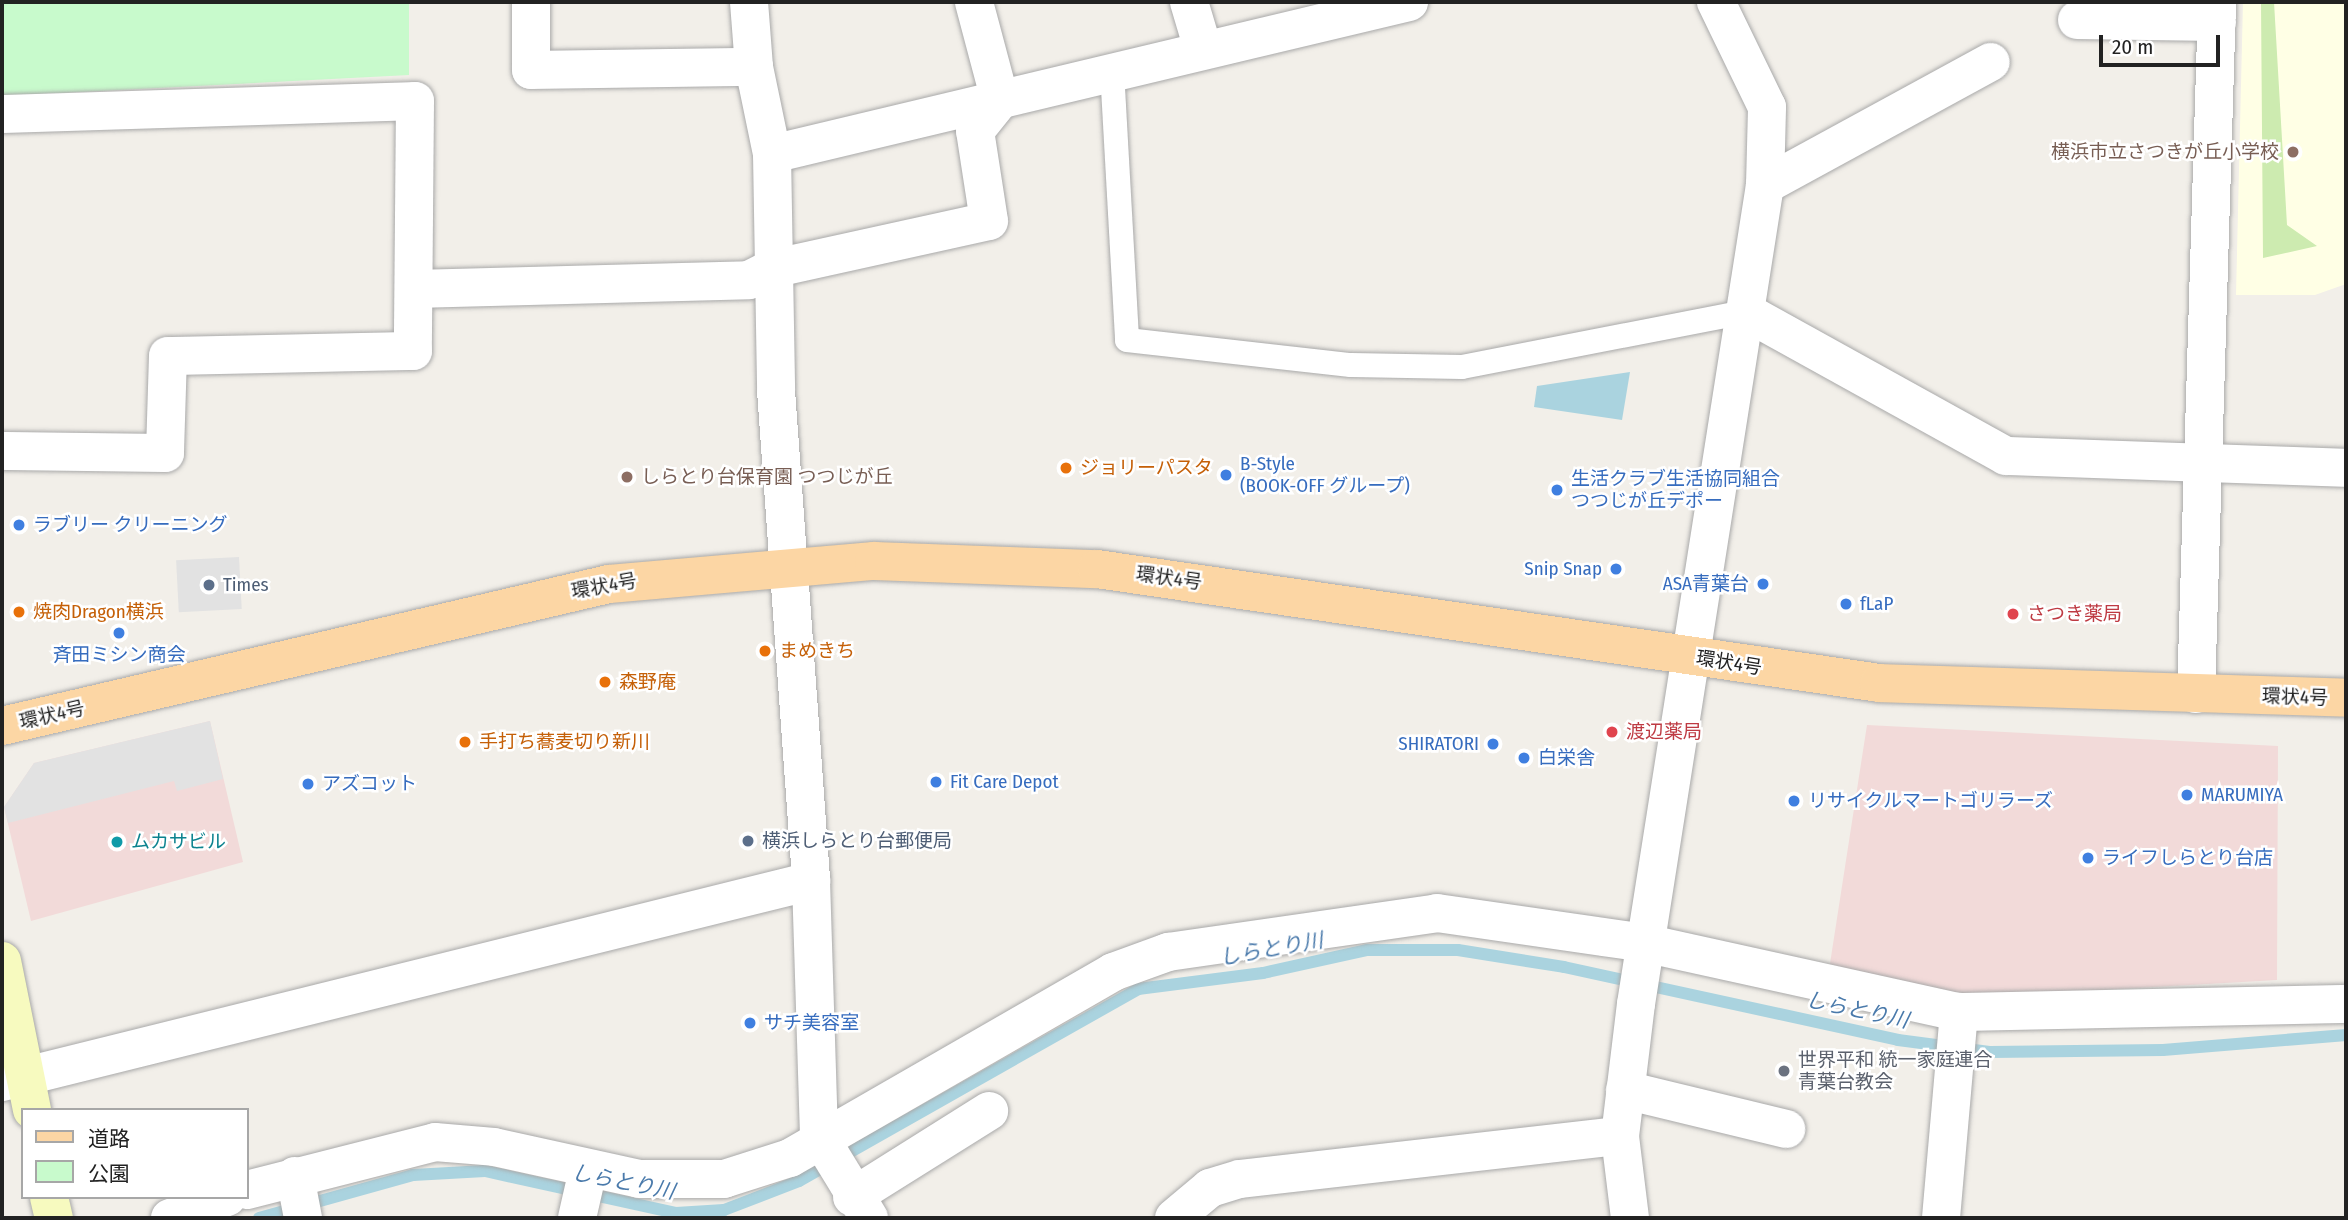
<!DOCTYPE html>
<meta charset="utf-8">
<style>
body{margin:0}
#map{position:relative;width:2348px;height:1220px;overflow:hidden;background:#f2efe9;font-family:"Fira Sans Condensed","Noto Sans JP",sans-serif}
div>[style]{position:absolute}
[style*='--x']{left:calc(var(--x)*1px);top:calc(var(--y)*1px);width:calc(var(--w)*1px);rotate:calc(var(--a)*1deg)}
.commercial>*{inset:0;background:#f2dad9}
.education>*{inset:0;background:#ffffe5}
.grass>*{inset:0;background:#cdebb0}
.park>*{inset:0;background:#c8facc}
.parking>*{inset:0;background:#e2e2e2;transform-origin:0 0}
.water>*{inset:0;background:#aad3df}
.stream>*{height:12px;margin:-6px;padding:0 6px;transform-origin:6px;border-radius:6px;background:#aad3df}
.roads{filter:drop-shadow(0 0 2px #a9a9a9) drop-shadow(0 0 2px #a9a9a9)}
.lane>*{height:24px;margin:-12px;padding:0 12px;transform-origin:12px;border-radius:12px;background:#fff}
.street>*{height:38px;margin:-19px;padding:0 19px;transform-origin:19px;border-radius:19px;background:#fff}
.secondary>*{height:38px;margin:-19px;padding:0 19px;transform-origin:19px;border-radius:19px;background:#f7fabf}
.primary>*{height:38px;margin:-19px;padding:0 19px;transform-origin:19px;border-radius:19px;background:#fcd6a4}
.dots>*{width:19px;height:19px;translate:-50% -50%;box-sizing:border-box;border:4px solid #fff;border-radius:50%}
span{translate:-50% -50%;white-space:nowrap;text-align:center;line-height:1.15;-webkit-text-stroke:5px #fff;paint-order:stroke}
.education-label{font-size:19px;color:#785e54}
.right{translate:-100% -50%;text-align:right}
.left{translate:0 -50%;text-align:left}
.shop-label{font-size:19px;color:#366cbe}
.food-label{font-size:19px;color:#c56008}
.street-label{font-size:19px;color:#222}
.service-label{font-size:19px;color:#4e5e75}
.health-label{font-size:19px;color:#be3a42}
.culture-label{font-size:19px;color:#0d838f}
.worship-label{font-size:19px;color:#5b616d}
.water-label{font-size:21px;color:#4a7aab;font-style:italic}
.frame{position:absolute;inset:0;border:4px solid #222;pointer-events:none}
.legend{position:absolute;left:21px;top:1108px;width:228px;height:91px;box-sizing:border-box;background:#fff;border:2px solid #a7a7a7;margin:0;padding:9px 12px;list-style:none;font-size:21px;color:#222}
.legend li{display:flex;align-items:center;gap:14px;height:35px}
.legend b{width:35px;border:2px solid #a7a7a7}
.scale{position:absolute;left:2099px;top:35px;width:121px;height:32px;box-sizing:border-box;border:4px solid #222;border-top:0;padding-left:9px;font-size:21px;line-height:24px;white-space:nowrap;color:#222;-webkit-text-stroke:5px #fff;paint-order:stroke}
</style>
<div id="map">
<div class="commercial">
<div style="clip-path:polygon(210px 721px,243px 862px,31px 921px,4px 807px,34px 763px)"></div>
<div style="clip-path:polygon(1867px 725px,2278px 746px,2277px 980px,1960px 998px,1829px 970px)"></div>
</div>
<div class="education">
<div style="clip-path:polygon(2243px 2px,2346px 2px,2346px 284px,2315px 295px,2236px 295px)"></div>
</div>
<div class="grass">
<div style="clip-path:polygon(2261px 2px,2274px 2px,2287px 225px,2317px 246px,2263px 258px)"></div>
</div>
<div class="park">
<div style="clip-path:polygon(2px 2px,409px 2px,409px 75px,2px 96px)"></div>
</div>
<div class="parking">
<div style="left:239px;top:557px;width:52px;height:63px;rotate:87deg"></div>
<div style="clip-path:polygon(210px 721px,223px 779px,177px 791px,174px 781px,8px 823px,4px 807px,34px 763px)"></div>
</div>
<div class="water">
<div style="clip-path:polygon(1630px 372px,1622px 420px,1534px 407px,1537px 386px)"></div>
</div>
<div class="stream">
<div style="--x:259;--y:1218;--w:160;--a:-15.6"></div>
<div style="--x:413;--y:1175;--w:72;--a:-3.2"></div>
<div style="--x:485;--y:1171;--w:196;--a:12.4"></div>
<div style="--x:676;--y:1213;--w:48;--a:-3.6"></div>
<div style="--x:724;--y:1210;--w:80;--a:-21.1"></div>
<div style="--x:799;--y:1181;--w:390;--a:-29.5"></div>
<div style="--x:1138;--y:989;--w:126;--a:-7.3"></div>
<div style="--x:1263;--y:973;--w:107;--a:-12.5"></div>
<div style="--x:1367;--y:950;--w:91;--a:0"></div>
<div style="--x:1458;--y:950;--w:107;--a:9.1"></div>
<div style="--x:1564;--y:967;--w:342;--a:12.3"></div>
<div style="--x:1898;--y:1040;--w:94;--a:7.4"></div>
<div style="--x:1991;--y:1052;--w:172;--a:-0.7"></div>
<div style="--x:2163;--y:1050;--w:184;--a:-4.7"></div>
</div>
<div class="roads">
<div class="lane">
<div style="--x:1112;--y:70;--w:270;--a:86.8"></div>
<div style="--x:1127;--y:340;--w:225;--a:6.4"></div>
<div style="--x:1351;--y:365;--w:111;--a:1"></div>
<div style="--x:1462;--y:367;--w:289;--a:-11"></div>
</div>
<div class="street">
<div style="--x:531;--y:2;--w:68;--a:90"></div>
<div style="--x:531;--y:70;--w:223;--a:-0.8"></div>
<div style="--x:749;--y:2;--w:65;--a:85.6"></div>
<div style="--x:754;--y:67;--w:89;--a:78.3"></div>
<div style="--x:772;--y:154;--w:236;--a:89"></div>
<div style="--x:776;--y:390;--w:492;--a:85.9"></div>
<div style="--x:811;--y:881;--w:255;--a:88.2"></div>
<div style="--x:819;--y:1136;--w:96;--a:58.6"></div>
<div style="--x:1189;--y:2;--w:49;--a:73.4"></div>
<div style="--x:2077;--y:20;--w:140;--a:0.8"></div>
<div style="--x:2;--y:114;--w:413;--a:-1.8"></div>
<div style="--x:415;--y:101;--w:250;--a:90.5"></div>
<div style="--x:413;--y:351;--w:245;--a:178.8"></div>
<div style="--x:168;--y:356;--w:97;--a:91.8"></div>
<div style="--x:165;--y:453;--w:163;--a:-179.3"></div>
<div style="--x:772;--y:154;--w:655;--a:-13.42"></div>
<div style="--x:1765;--y:185;--w:257;--a:-28.6"></div>
<div style="--x:414;--y:289;--w:335;--a:-1.5"></div>
<div style="--x:749;--y:280;--w:25;--a:-27"></div>
<div style="--x:771;--y:269;--w:223;--a:-12.4"></div>
<div style="--x:989;--y:221;--w:91;--a:-98.8"></div>
<div style="--x:975;--y:131;--w:40;--a:-51"></div>
<div style="--x:1000;--y:100;--w:101;--a:-104.9"></div>
<div style="--x:1746;--y:312;--w:297;--a:29"></div>
<div style="--x:2006;--y:456;--w:340;--a:2"></div>
<div style="--x:2196;--y:694;--w:692;--a:-88.26"></div>
<div style="--x:2;--y:1082;--w:834;--a:-13.95"></div>
<div style="--x:1625;--y:1090;--w:166;--a:13.6"></div>
<div style="--x:295;--y:1176;--w:43;--a:79.2"></div>
<div style="--x:247;--y:1190;--w:194;--a:-14.3"></div>
<div style="--x:435;--y:1142;--w:59;--a:4.8"></div>
<div style="--x:494;--y:1147;--w:148;--a:12.4"></div>
<div style="--x:639;--y:1179;--w:85;--a:0"></div>
<div style="--x:724;--y:1179;--w:69;--a:-17.7"></div>
<div style="--x:790;--y:1158;--w:373;--a:-29.9"></div>
<div style="--x:1113;--y:972;--w:59;--a:-20"></div>
<div style="--x:1168;--y:952;--w:272;--a:-8.2"></div>
<div style="--x:1437;--y:913;--w:209;--a:8.2"></div>
<div style="--x:1644;--y:943;--w:322;--a:12.4"></div>
<div style="--x:1959;--y:1012;--w:387;--a:-1.2"></div>
<div style="--x:852;--y:1197;--w:162;--a:-32.1"></div>
<div style="--x:170;--y:1218;--w:61;--a:-20.2"></div>
<div style="--x:577;--y:1218;--w:49;--a:-77.1"></div>
<div style="--x:1174;--y:1218;--w:47;--a:-39.8"></div>
<div style="--x:1210;--y:1188;--w:31;--a:-17"></div>
<div style="--x:1240;--y:1179;--w:382;--a:-6.5"></div>
<div style="--x:1630;--y:1218;--w:83;--a:-97"></div>
<div style="--x:1620;--y:1136;--w:133;--a:-83.1"></div>
<div style="--x:1636;--y:1004;--w:829;--a:-81.05"></div>
<div style="--x:1765;--y:185;--w:78;--a:-88.5"></div>
<div style="--x:1767;--y:107;--w:117;--a:-115.9"></div>
<div style="--x:1941;--y:1218;--w:207;--a:-85"></div>
</div>
<div class="secondary">
<div style="--x:2;--y:961;--w:152;--a:78.6"></div>
<div style="--x:49;--y:1197;--w:22;--a:77"></div>
</div>
<div class="primary">
<div style="--x:2;--y:726;--w:623;--a:-13.17"></div>
<div style="--x:609;--y:584;--w:266;--a:-5"></div>
<div style="--x:874;--y:561;--w:223;--a:2.1"></div>
<div style="--x:1097;--y:569;--w:790;--a:8.29"></div>
<div style="--x:1879;--y:683;--w:467;--a:1.8"></div>
</div>
</div>
<div class="dots">
<div style="left:2293px;top:152px;background:#8d6e63"></div>
<div style="left:1066px;top:468px;background:#e8710a"></div>
<div style="left:1226px;top:475px;background:#3f7fe0"></div>
<div style="left:627px;top:477px;background:#8d6e63"></div>
<div style="left:1557px;top:490px;background:#3f7fe0"></div>
<div style="left:19px;top:525px;background:#3f7fe0"></div>
<div style="left:1616px;top:569px;background:#3f7fe0"></div>
<div style="left:1763px;top:584px;background:#3f7fe0"></div>
<div style="left:209px;top:585px;background:#5c6f8a"></div>
<div style="left:1846px;top:604px;background:#3f7fe0"></div>
<div style="left:19px;top:612px;background:#e8710a"></div>
<div style="left:2013px;top:614px;background:#e0444e"></div>
<div style="left:119px;top:633px;background:#3f7fe0"></div>
<div style="left:765px;top:651px;background:#e8710a"></div>
<div style="left:605px;top:682px;background:#e8710a"></div>
<div style="left:1612px;top:732px;background:#e0444e"></div>
<div style="left:465px;top:742px;background:#e8710a"></div>
<div style="left:1493px;top:744px;background:#3f7fe0"></div>
<div style="left:1524px;top:758px;background:#3f7fe0"></div>
<div style="left:936px;top:782px;background:#3f7fe0"></div>
<div style="left:308px;top:784px;background:#3f7fe0"></div>
<div style="left:2187px;top:795px;background:#3f7fe0"></div>
<div style="left:1794px;top:801px;background:#3f7fe0"></div>
<div style="left:748px;top:841px;background:#5c6f8a"></div>
<div style="left:117px;top:842px;background:#0f9aa8"></div>
<div style="left:2088px;top:858px;background:#3f7fe0"></div>
<div style="left:750px;top:1023px;background:#3f7fe0"></div>
<div style="left:1784px;top:1071px;background:#6b7280"></div>
</div>
<div class="education-label">
<span class="right" style="left:2279px;top:152px">横浜市立さつきが丘小学校</span>
<span class="left" style="left:641px;top:477px">しらとり台保育園 つつじが丘</span>
</div>
<div class="shop-label">
<span class="left" style="left:1240px;top:475px">B-Style<br>(BOOK-OFF グループ)</span>
<span class="left" style="left:1571px;top:490px">生活クラブ生活協同組合<br>つつじが丘デポー</span>
<span class="left" style="left:33px;top:525px">ラブリー クリーニング</span>
<span class="right" style="left:1602px;top:569px">Snip Snap</span>
<span class="right" style="left:1749px;top:584px">ASA青葉台</span>
<span class="left" style="left:1860px;top:604px">fLaP</span>
<span style="left:119px;top:655px">斉田ミシン商会</span>
<span class="right" style="left:1479px;top:744px">SHIRATORI</span>
<span class="left" style="left:1538px;top:758px">白栄舎</span>
<span class="left" style="left:950px;top:782px">Fit Care Depot</span>
<span class="left" style="left:322px;top:784px">アズコット</span>
<span class="left" style="left:2201px;top:795px">MARUMIYA</span>
<span class="left" style="left:1808px;top:801px">リサイクルマートゴリラーズ</span>
<span class="left" style="left:2102px;top:858px">ライフしらとり台店</span>
<span class="left" style="left:764px;top:1023px">サチ美容室</span>
</div>
<div class="food-label">
<span class="left" style="left:1080px;top:468px">ジョリーパスタ</span>
<span class="left" style="left:33px;top:612px">焼肉Dragon横浜</span>
<span class="left" style="left:779px;top:651px">まめきち</span>
<span class="left" style="left:619px;top:682px">森野庵</span>
<span class="left" style="left:479px;top:742px">手打ち蕎麦切り新川</span>
</div>
<div class="street-label">
<span style="left:1169px;top:578px;rotate:8deg">環状4号</span>
<span style="left:604px;top:586px;rotate:-10deg">環状4号</span>
<span style="left:1729px;top:663px;rotate:9deg">環状4号</span>
<span style="left:2295px;top:697px;rotate:2deg">環状4号</span>
<span style="left:52px;top:715px;rotate:-13deg">環状4号</span>
</div>
<div class="service-label">
<span class="left" style="left:223px;top:585px">Times</span>
<span class="left" style="left:762px;top:841px">横浜しらとり台郵便局</span>
</div>
<div class="health-label">
<span class="left" style="left:2027px;top:614px">さつき薬局</span>
<span class="left" style="left:1626px;top:732px">渡辺薬局</span>
</div>
<div class="culture-label">
<span class="left" style="left:131px;top:842px">ムカサビル</span>
</div>
<div class="worship-label">
<span class="left" style="left:1798px;top:1071px">世界平和 統一家庭連合<br>青葉台教会</span>
</div>
<div class="water-label">
<span style="left:1271px;top:949px;rotate:-10deg">しらとり川</span>
<span style="left:1857px;top:1010px;rotate:12deg">しらとり川</span>
<span style="left:623px;top:1182px;rotate:11deg">しらとり川</span>
</div>
<div class="frame"></div>
<ul class="legend">
<li><b style="height:9px;background:#fcd6a4"></b>道路</li>
<li><b style="height:19px;background:#c8facc"></b>公園</li>
</ul>
<div class="scale">20 m</div>
</div>
